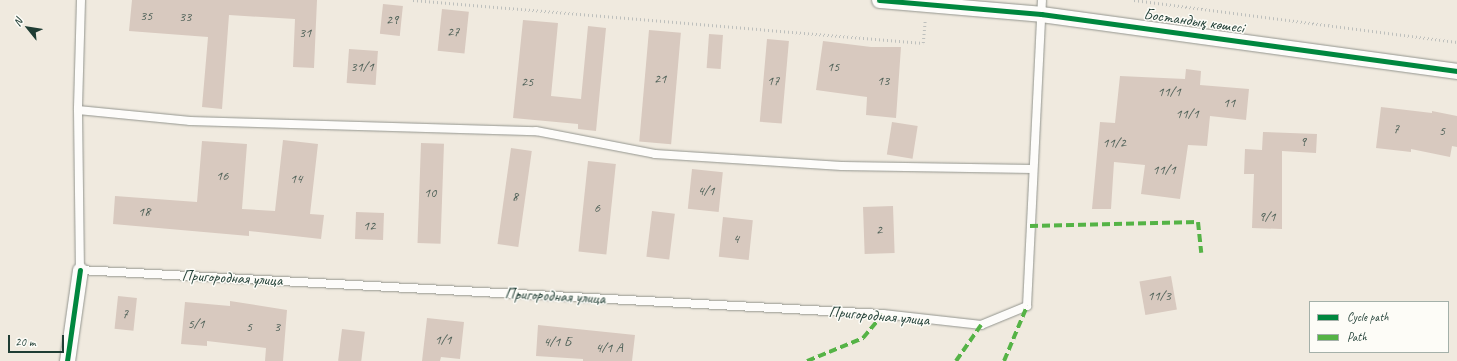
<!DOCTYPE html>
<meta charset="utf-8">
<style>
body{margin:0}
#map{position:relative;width:1457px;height:361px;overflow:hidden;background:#f0eadf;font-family:Caveat,sans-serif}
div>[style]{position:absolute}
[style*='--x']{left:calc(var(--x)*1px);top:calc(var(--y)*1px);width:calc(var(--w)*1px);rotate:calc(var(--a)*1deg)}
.building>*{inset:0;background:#d8c9bf;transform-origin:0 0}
.path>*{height:2.5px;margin-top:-1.25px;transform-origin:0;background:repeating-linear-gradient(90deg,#bec0bd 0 1px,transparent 0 4px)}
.roads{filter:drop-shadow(0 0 1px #93958e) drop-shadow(0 0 1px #93958e)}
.lane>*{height:8px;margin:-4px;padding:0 4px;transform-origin:4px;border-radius:4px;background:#fdfcfa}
.street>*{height:15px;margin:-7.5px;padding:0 7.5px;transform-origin:7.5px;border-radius:7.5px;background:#fdfcfa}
.quiet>*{height:4px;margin-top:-2px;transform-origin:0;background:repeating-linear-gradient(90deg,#55b346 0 8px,transparent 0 12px)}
.cycleway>*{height:5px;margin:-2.5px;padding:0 2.5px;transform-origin:2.5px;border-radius:2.5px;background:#00873e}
span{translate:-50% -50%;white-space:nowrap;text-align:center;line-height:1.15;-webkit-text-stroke:3px #fdfcf7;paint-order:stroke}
.number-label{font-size:14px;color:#4d6057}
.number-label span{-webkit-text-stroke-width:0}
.street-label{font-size:16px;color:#1f3d34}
.legend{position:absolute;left:1309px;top:301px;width:140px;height:52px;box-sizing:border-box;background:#fdfcf7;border:1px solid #a4b0a9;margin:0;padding:5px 7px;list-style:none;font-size:12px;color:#1f3d34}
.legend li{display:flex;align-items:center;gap:8px;height:20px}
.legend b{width:20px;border:1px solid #a4b0a9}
.north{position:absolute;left:8px;top:8px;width:40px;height:40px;-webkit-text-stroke:3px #fdfcf7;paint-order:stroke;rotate:300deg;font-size:11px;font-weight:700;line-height:16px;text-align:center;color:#1f3d34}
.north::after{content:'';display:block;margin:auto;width:14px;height:18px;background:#1f3d34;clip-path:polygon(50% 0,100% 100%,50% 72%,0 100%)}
.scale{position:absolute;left:8px;top:335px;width:56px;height:18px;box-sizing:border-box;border:2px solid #1f3d34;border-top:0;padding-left:5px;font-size:12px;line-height:14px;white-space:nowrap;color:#1f3d34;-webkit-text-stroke:3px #fdfcf7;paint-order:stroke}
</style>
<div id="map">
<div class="building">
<div style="clip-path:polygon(132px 0,317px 0,314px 68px,293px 67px,295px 19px,229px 15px,222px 109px,202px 107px,208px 37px,129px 31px)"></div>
<div style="left:383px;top:4px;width:20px;height:30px;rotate:6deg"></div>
<div style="left:442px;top:9px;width:27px;height:42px;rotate:6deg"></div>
<div style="clip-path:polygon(523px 20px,558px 23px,551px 96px,581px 99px,588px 26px,606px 28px,596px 131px,578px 129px,578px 124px,513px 118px)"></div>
<div style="left:649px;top:30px;width:32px;height:112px;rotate:5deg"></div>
<div style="left:709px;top:34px;width:14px;height:34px;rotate:4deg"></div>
<div style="left:767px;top:39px;width:22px;height:83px;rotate:5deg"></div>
<div style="clip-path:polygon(823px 41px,871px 47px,901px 47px,896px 118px,866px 115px,867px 97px,816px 90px)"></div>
<div style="left:349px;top:49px;width:29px;height:34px;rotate:4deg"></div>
<div style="clip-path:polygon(1186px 69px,1201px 71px,1200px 85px,1249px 89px,1246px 120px,1210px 116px,1207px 146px,1188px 145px,1180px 199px,1141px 194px,1145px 165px,1114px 162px,1111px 209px,1092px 209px,1100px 122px,1115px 123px,1120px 76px,1185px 79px)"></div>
<div style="clip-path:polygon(1381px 107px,1432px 113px,1432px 111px,1457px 116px,1457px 147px,1452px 146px,1450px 157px,1411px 149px,1411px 152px,1376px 148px)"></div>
<div style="left:892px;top:122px;width:26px;height:33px;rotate:9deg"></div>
<div style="clip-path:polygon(1263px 132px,1317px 134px,1316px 153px,1282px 151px,1282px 229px,1252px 228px,1254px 174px,1244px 174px,1245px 149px,1262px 150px)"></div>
<div style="clip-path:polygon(283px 140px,318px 144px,310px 214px,324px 215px,321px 239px,249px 231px,249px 236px,113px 224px,115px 196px,197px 202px,202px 141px,247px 144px,242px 209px,275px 211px)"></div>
<div style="left:421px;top:143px;width:23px;height:100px;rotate:2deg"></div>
<div style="left:511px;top:148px;width:21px;height:97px;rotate:8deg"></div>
<div style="left:588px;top:161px;width:28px;height:91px;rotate:6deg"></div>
<div style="left:692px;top:169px;width:31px;height:40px;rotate:6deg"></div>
<div style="left:893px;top:206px;width:47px;height:30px;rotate:88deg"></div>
<div style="left:652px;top:211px;width:23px;height:46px;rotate:7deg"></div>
<div style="left:356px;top:212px;width:28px;height:27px;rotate:2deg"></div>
<div style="left:723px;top:217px;width:30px;height:40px;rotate:6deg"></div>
<div style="left:1171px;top:276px;width:34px;height:32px;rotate:80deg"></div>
<div style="left:118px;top:296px;width:19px;height:33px;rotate:6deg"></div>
<div style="clip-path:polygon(230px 301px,287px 310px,283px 361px,265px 361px,266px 348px,207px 341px,207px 346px,181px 344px,185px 302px,230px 306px)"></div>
<div style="clip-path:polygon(427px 318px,464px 322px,460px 359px,441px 357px,440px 361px,422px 361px)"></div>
<div style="clip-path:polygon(538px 325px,635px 335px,632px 361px,583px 361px,583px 359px,536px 356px)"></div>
<div style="left:342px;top:329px;width:23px;height:32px;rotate:7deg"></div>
</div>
<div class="path">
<div style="--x:413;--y:0;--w:512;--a:4.82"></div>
<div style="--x:923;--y:43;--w:22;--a:-85"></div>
<div style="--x:1134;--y:0;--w:326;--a:7.4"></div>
</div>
<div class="roads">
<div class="lane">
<div style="--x:81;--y:0;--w:110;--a:91.6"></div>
<div style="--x:78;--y:110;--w:160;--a:89.3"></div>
<div style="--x:80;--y:270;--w:804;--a:3.14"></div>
<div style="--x:883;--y:314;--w:99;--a:6.4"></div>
<div style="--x:981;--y:325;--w:50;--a:-22.4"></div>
<div style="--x:1027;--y:306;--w:306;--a:-87.2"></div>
<div style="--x:78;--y:110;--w:113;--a:5.6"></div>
<div style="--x:190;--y:121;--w:346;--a:1.7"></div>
<div style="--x:536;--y:131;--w:121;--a:10.9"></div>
<div style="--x:655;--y:154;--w:187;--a:3.7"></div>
<div style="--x:842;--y:166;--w:191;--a:0.9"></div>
</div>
<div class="street">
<div style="--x:879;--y:0;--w:163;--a:4.9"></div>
<div style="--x:1041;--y:14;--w:420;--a:7.8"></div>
<div style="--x:67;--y:361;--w:92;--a:-81.9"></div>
</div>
</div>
<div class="quiet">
<div style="--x:1030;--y:226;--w:168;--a:-1.4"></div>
<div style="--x:1198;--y:222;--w:31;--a:84"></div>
<div style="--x:807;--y:361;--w:61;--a:-22.3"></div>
<div style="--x:863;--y:338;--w:31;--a:-50"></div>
<div style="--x:956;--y:361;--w:44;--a:-55.2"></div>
<div style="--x:1004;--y:361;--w:60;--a:-67.3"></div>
</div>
<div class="cycleway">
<div style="--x:879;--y:0;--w:163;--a:4.9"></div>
<div style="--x:1041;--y:14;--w:420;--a:7.8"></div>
<div style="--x:67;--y:361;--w:92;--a:-81.9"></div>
</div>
<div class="number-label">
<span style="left:146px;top:16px">35</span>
<span style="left:185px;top:17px">33</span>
<span style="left:392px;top:20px">29</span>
<span style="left:453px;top:32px">27</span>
<span style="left:305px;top:33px">31</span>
<span style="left:362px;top:67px">31/1</span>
<span style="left:833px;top:67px">15</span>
<span style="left:660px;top:79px">21</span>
<span style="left:773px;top:81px">17</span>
<span style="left:883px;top:81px">13</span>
<span style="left:527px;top:82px">25</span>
<span style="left:1169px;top:92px">11/1</span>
<span style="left:1229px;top:103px">11</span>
<span style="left:1187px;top:114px">11/1</span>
<span style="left:1396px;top:129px">7</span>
<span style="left:1442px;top:131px">5</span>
<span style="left:1303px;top:142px">9</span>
<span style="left:1114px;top:143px">11/2</span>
<span style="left:1164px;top:170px">11/1</span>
<span style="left:222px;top:176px">16</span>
<span style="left:296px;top:179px">14</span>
<span style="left:706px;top:191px">4/1</span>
<span style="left:430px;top:193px">10</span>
<span style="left:515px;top:197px">8</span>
<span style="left:597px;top:208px">6</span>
<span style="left:144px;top:212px">18</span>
<span style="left:1267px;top:217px">9/1</span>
<span style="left:369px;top:226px">12</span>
<span style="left:879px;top:230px">2</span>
<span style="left:736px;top:239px">4</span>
<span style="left:1159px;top:296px">11/3</span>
<span style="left:125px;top:314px">7</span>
<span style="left:196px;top:324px">5/1</span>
<span style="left:249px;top:327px">5</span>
<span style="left:277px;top:327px">3</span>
<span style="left:443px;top:340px">1/1</span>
<span style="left:557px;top:342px">4/1 Б</span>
<span style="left:609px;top:348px">4/1 А</span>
</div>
<div class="street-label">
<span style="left:1194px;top:21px;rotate:8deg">Бостандық көшесі</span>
<span style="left:232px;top:278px;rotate:3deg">Пригородная улица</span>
<span style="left:555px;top:296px;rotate:3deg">Пригородная улица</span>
<span style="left:879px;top:316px;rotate:5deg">Пригородная улица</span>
</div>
<ul class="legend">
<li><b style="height:5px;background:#00873e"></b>Cycle path</li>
<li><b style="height:5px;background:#55b346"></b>Path</li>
</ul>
<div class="north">N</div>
<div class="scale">20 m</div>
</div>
